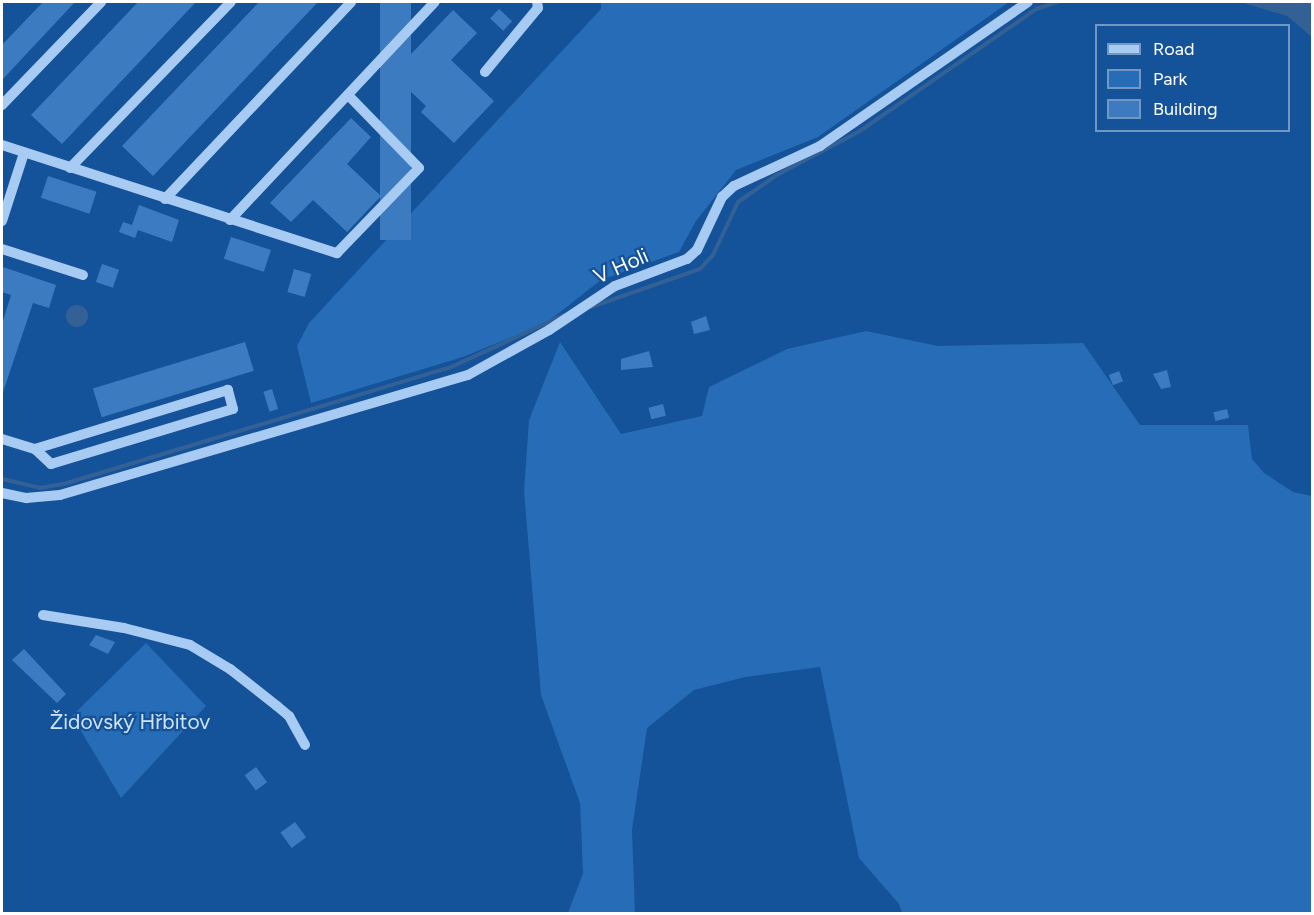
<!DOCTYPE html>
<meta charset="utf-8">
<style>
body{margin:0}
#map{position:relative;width:1314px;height:915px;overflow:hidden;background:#145299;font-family:Figtree,sans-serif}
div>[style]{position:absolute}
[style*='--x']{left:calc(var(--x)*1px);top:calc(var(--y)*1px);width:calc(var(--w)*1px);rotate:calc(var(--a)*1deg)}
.green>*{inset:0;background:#276cb7}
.water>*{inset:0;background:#346195}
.round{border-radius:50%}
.stream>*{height:4px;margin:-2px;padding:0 2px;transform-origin:2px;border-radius:2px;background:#346195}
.building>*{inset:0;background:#3d7bc1;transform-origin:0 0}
.minor>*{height:10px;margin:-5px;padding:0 5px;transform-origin:5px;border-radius:5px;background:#a7cbf3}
span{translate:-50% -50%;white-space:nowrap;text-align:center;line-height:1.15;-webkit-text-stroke:4.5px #145299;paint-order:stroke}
.street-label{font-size:21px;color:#fff}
.park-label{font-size:21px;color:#cfe5fd}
.frame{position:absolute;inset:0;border:3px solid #fff;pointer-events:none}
.legend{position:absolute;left:1095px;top:24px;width:195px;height:108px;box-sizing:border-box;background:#145299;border:2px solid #7297c2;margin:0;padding:8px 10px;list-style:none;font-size:18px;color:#fff}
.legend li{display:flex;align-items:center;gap:12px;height:30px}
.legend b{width:30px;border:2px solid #7297c2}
</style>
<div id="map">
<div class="green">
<div style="clip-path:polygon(601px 2px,1009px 2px,818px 137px,736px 170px,696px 221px,679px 252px,601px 280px,546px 323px,463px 357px,311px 403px,297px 346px,309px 323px,601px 9px)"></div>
<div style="clip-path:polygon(866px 331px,938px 346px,1083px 343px,1140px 425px,1248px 425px,1252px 459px,1264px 473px,1293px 492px,1312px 496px,1312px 913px,902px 913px,899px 904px,859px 858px,820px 667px,745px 677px,694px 690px,647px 728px,632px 830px,635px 913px,568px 913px,583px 873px,580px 803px,541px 695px,524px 491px,529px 420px,560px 342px,621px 434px,702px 416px,709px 387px,787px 349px)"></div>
<div style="clip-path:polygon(146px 643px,206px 706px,121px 798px,72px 716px)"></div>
</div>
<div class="water">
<div style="clip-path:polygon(1240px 2px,1312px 2px,1312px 37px,1287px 16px)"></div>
<div class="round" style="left:66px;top:305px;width:22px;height:22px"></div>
</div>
<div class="stream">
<div style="--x:591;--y:307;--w:115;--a:-19.2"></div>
<div style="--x:700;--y:269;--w:19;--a:-47"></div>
<div style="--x:713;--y:255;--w:59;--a:-64.7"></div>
<div style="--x:738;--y:202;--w:47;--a:-34.7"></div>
<div style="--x:777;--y:175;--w:94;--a:-27.9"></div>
<div style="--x:860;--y:131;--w:214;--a:-34.7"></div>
<div style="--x:1036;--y:9;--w:23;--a:-18"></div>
<div style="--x:2;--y:479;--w:39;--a:13"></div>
<div style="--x:40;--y:488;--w:27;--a:-10"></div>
<div style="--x:67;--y:483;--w:399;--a:-16.8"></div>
<div style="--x:449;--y:368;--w:127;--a:-24.7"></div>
</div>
<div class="building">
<div style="clip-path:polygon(43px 2px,75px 2px,2px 80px,2px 45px)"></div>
<div style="clip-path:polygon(138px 2px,196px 2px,62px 144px,31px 115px)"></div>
<div style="clip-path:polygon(259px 2px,318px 2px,153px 176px,122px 146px)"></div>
<div style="left:380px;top:2px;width:31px;height:238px"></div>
<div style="left:499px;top:9px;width:18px;height:13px;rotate:43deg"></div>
<div style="clip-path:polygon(453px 10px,477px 33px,451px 60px,494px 101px,454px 143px,421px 112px,426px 106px,392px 74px)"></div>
<div style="clip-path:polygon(351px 118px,371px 137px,347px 164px,381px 196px,347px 232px,313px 200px,291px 222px,270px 203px)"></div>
<div style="left:48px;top:176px;width:51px;height:23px;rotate:18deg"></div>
<div style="clip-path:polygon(139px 205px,179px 220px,172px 242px,138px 230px,135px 238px,119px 232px,123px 222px,132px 225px)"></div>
<div style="left:231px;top:237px;width:42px;height:23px;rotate:18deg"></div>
<div style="left:102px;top:264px;width:18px;height:19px;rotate:19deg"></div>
<div style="clip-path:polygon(3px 267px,56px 285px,49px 308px,33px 303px,3px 392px,2px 324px,11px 295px,2px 292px)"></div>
<div style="left:294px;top:269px;width:18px;height:24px;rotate:16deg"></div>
<div style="clip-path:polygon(706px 316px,710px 330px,694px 334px,691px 322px)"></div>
<div style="left:245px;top:342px;width:30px;height:159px;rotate:73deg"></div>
<div style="clip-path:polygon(649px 351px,653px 367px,621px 370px,621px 359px)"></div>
<div style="clip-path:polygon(1167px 370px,1171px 387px,1161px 389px,1153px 374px)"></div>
<div style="left:1119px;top:371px;width:11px;height:11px;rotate:68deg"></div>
<div style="left:272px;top:389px;width:21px;height:9px;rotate:73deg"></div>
<div style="left:663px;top:404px;width:12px;height:15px;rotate:76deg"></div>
<div style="left:1227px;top:409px;width:9px;height:14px;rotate:77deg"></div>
<div style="clip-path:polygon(96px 635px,115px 642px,108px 654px,89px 645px)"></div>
<div style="clip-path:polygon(24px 649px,66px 694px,57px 703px,12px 660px)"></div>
<div style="left:256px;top:767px;width:19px;height:14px;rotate:54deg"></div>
<div style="left:295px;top:822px;width:19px;height:18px;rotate:54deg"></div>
</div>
<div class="minor">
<div style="--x:485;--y:72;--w:83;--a:-50.4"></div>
<div style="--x:538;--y:8;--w:6;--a:-99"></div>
<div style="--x:2;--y:105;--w:143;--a:-46.1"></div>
<div style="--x:2;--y:145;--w:352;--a:17.9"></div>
<div style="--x:337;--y:253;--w:118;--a:-46"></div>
<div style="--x:419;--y:168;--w:102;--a:-134.2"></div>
<div style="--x:70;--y:168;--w:231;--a:-45.9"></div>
<div style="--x:165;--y:199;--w:271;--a:-46.6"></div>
<div style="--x:230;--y:220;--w:299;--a:-46.8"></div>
<div style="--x:2;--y:221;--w:71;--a:-72.1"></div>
<div style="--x:2;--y:249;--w:85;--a:17.8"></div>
<div style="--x:2;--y:439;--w:34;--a:17"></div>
<div style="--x:35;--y:449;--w:22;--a:43"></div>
<div style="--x:51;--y:464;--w:190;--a:-16.8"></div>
<div style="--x:233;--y:409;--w:20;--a:-105"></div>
<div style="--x:228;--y:390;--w:202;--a:163"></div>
<div style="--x:2;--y:493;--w:25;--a:12"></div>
<div style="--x:26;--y:498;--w:34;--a:-5"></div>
<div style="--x:60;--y:495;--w:425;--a:-16.4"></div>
<div style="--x:468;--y:375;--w:93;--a:-29.1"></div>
<div style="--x:549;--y:330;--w:79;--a:-33.7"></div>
<div style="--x:615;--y:286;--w:77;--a:-20.6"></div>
<div style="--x:687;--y:259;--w:13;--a:-42"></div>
<div style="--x:697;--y:250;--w:59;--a:-64.7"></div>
<div style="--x:722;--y:197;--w:16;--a:-43"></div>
<div style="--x:734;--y:186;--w:95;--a:-24.9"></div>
<div style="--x:820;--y:146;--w:253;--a:-34.7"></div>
<div style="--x:43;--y:615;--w:82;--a:9.1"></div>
<div style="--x:124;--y:628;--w:68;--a:14.4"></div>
<div style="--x:190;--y:645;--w:47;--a:31"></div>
<div style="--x:230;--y:669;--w:60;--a:38.2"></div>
<div style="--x:277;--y:706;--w:16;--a:40"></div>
<div style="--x:289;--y:716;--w:33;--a:61"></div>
</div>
<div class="street-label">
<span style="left:621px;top:266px;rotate:-24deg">V Holi</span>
</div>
<div class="park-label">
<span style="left:130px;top:722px">Židovský Hřbitov</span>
</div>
<div class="frame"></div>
<ul class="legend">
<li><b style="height:8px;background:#a7cbf3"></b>Road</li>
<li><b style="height:16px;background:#276cb7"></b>Park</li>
<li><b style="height:16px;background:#3d7bc1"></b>Building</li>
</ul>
</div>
